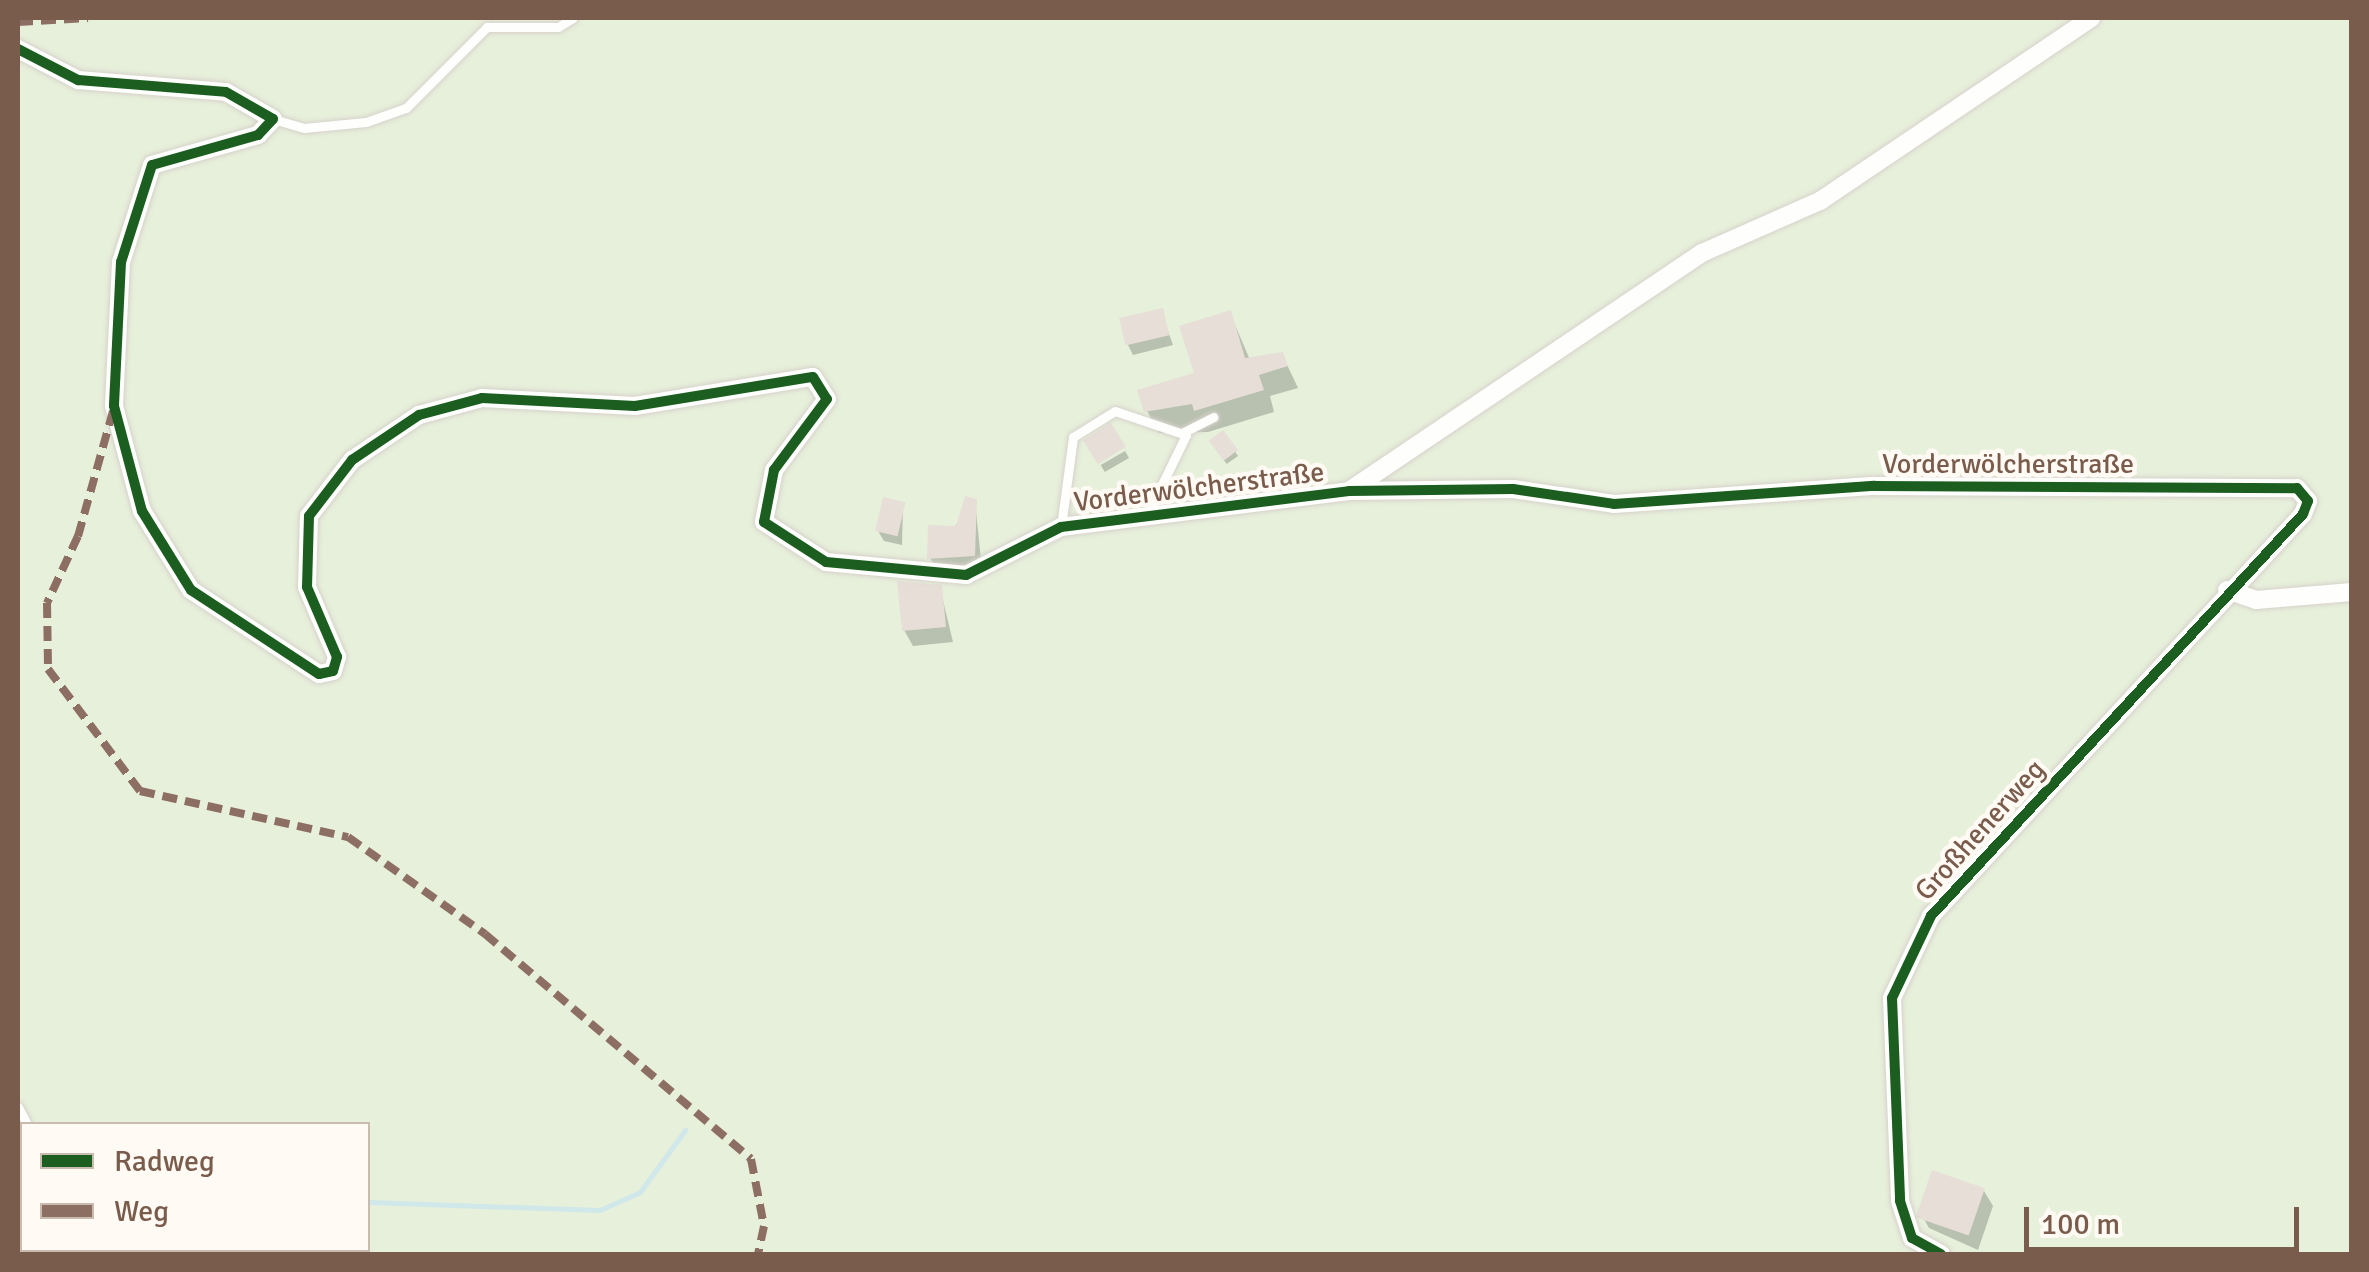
<!DOCTYPE html>
<meta charset="utf-8">
<style>
body{margin:0}
#map{position:relative;width:2369px;height:1272px;overflow:hidden;background:#f9f5f0;font-family:Signika,sans-serif}
div>[style]{position:absolute}
[style*='--x']{left:calc(var(--x)*1px);top:calc(var(--y)*1px);width:calc(var(--w)*1px);rotate:calc(var(--a)*1deg)}
.green>*{inset:0;background:#e7f0db}
.shadow>*{inset:0;background:#0003;transform-origin:0 0}
.stream>*{height:5px;margin:-2.5px;padding:0 2.5px;transform-origin:2.5px;border-radius:2.5px;background:#d0e8ea}
.building>*{inset:0;background:#e6ded7;transform-origin:0 0}
.roads{filter:drop-shadow(0 0 2px #d7d1cb) drop-shadow(0 0 2px #d7d1cb)}
.lane>*{height:9px;margin:-4.5px;padding:0 4.5px;transform-origin:4.5px;border-radius:4.5px;background:#fefefd}
.street>*{height:18px;margin:-9px;padding:0 9px;transform-origin:9px;border-radius:9px;background:#fefefd}
.quiet>*{height:8px;margin-top:-4px;transform-origin:0;background:repeating-linear-gradient(90deg,#8d6e63 0 15px,transparent 0 23px)}
.cycleway>*{height:10px;margin:-5px;padding:0 5px;transform-origin:5px;border-radius:5px;background:#1b5e20}
span{translate:-50% -50%;white-space:nowrap;text-align:center;line-height:1.15;-webkit-text-stroke:9px #fffaf3;paint-order:stroke}
.street-label{font-size:28px;color:#7a5c4d}
.frame{position:absolute;inset:0;border:20px solid #7a5c4d;pointer-events:none}
.legend{position:absolute;left:20px;top:1122px;width:350px;height:130px;box-sizing:border-box;background:#fffaf3;border:2px solid #cabbb1;margin:0;padding:12px 18px;list-style:none;font-size:30px;color:#7a5c4d}
.legend li{display:flex;align-items:center;gap:20px;height:50px}
.legend b{width:50px;border:2px solid #cabbb1}
.scale{position:absolute;left:2024px;top:1207px;width:275px;height:45px;box-sizing:border-box;border:5px solid #7a5c4d;border-top:0;padding-left:12px;font-size:30px;line-height:35px;white-space:nowrap;color:#7a5c4d;-webkit-text-stroke:8px #fffaf3;paint-order:stroke}
</style>
<div id="map">
<div class="green">
<div style="clip-path:polygon(evenodd,18px 18px,2351px 18px,2351px 1254px,18px 1254px,18px 18px,22px 1124px,368px 1124px,368px 1250px,22px 1250px,22px 1124px)"></div>
</div>
<div class="shadow">
<div style="clip-path:polygon(1161px 311px,1173px 345px,1133px 355px,1128px 345px)"></div>
<div style="clip-path:polygon(1230px 313px,1250px 360px,1282px 354px,1298px 388px,1270px 396px,1274px 412px,1208px 432px,1159px 433px,1147px 411px,1197px 374px)"></div>
<div style="left:1222px;top:433px;width:28px;height:14px;rotate:55deg"></div>
<div style="left:1125px;top:451px;width:8px;height:28px;rotate:60deg"></div>
<div style="clip-path:polygon(975px 501px,982px 570px,938px 572px,930px 558px)"></div>
<div style="clip-path:polygon(903px 504px,902px 545px,884px 541px,878px 531px)"></div>
<div style="clip-path:polygon(940px 588px,953px 642px,913px 646px,904px 630px)"></div>
<div style="clip-path:polygon(1933px 1173px,1984px 1191px,1993px 1206px,1978px 1250px,1929px 1228px,1920px 1212px)"></div>
</div>
<div class="stream">
<div style="--x:368;--y:1202;--w:232;--a:2"></div>
<div style="--x:600;--y:1210;--w:44;--a:-24.2"></div>
<div style="--x:640;--y:1192;--w:77;--a:-54"></div>
<div style="--x:80;--y:1254;--w:16;--a:-15"></div>
</div>
<div class="building">
<div style="left:1163px;top:308px;width:28px;height:45px;rotate:77deg"></div>
<div style="clip-path:polygon(1231px 310px,1245px 358px,1283px 352px,1288px 366px,1259px 375px,1264px 390px,1194px 411px,1192px 404px,1144px 412px,1137px 390px,1194px 373px,1179px 326px)"></div>
<div style="left:1111px;top:423px;width:28px;height:33px;rotate:58deg"></div>
<div style="left:1223px;top:430px;width:25px;height:18px;rotate:53deg"></div>
<div style="clip-path:polygon(965px 496px,977px 499px,975px 556px,927px 559px,928px 525px,956px 526px)"></div>
<div style="left:883px;top:497px;width:23px;height:35px;rotate:13deg"></div>
<div style="clip-path:polygon(897px 581px,942px 585px,946px 627px,902px 631px)"></div>
<div style="left:1932px;top:1170px;width:56px;height:50px;rotate:19deg"></div>
</div>
<div class="roads">
<div class="lane">
<div style="--x:273;--y:119;--w:32;--a:16"></div>
<div style="--x:304;--y:128;--w:62;--a:-5.5"></div>
<div style="--x:366;--y:122;--w:42;--a:-19.3"></div>
<div style="--x:406;--y:108;--w:115;--a:-45"></div>
<div style="--x:487;--y:27;--w:71;--a:0"></div>
<div style="--x:558;--y:27;--w:17;--a:-31"></div>
<div style="--x:1184;--y:432;--w:33;--a:-27"></div>
<div style="--x:1061;--y:527;--w:91;--a:-82.4"></div>
<div style="--x:1073;--y:437;--w:49;--a:-31.8"></div>
<div style="--x:1115;--y:411;--w:75;--a:18.7"></div>
<div style="--x:1186;--y:435;--w:87;--a:116"></div>
<div style="--x:18;--y:1107;--w:19;--a:62"></div>
<div style="--x:136;--y:1254;--w:4;--a:-63"></div>
</div>
<div class="street">
<div style="--x:18;--y:49;--w:68;--a:27.3"></div>
<div style="--x:78;--y:80;--w:148;--a:4.6"></div>
<div style="--x:226;--y:92;--w:54;--a:29.9"></div>
<div style="--x:273;--y:119;--w:22;--a:133"></div>
<div style="--x:258;--y:135;--w:110;--a:164.2"></div>
<div style="--x:152;--y:165;--w:102;--a:107.7"></div>
<div style="--x:121;--y:262;--w:144;--a:92.8"></div>
<div style="--x:114;--y:406;--w:109;--a:75.1"></div>
<div style="--x:142;--y:511;--w:93;--a:58.2"></div>
<div style="--x:191;--y:590;--w:153;--a:33.3"></div>
<div style="--x:319;--y:674;--w:14;--a:-12"></div>
<div style="--x:333;--y:671;--w:15;--a:-74"></div>
<div style="--x:337;--y:657;--w:76;--a:-113.2"></div>
<div style="--x:307;--y:587;--w:71;--a:-88.4"></div>
<div style="--x:309;--y:516;--w:71;--a:-52.5"></div>
<div style="--x:352;--y:460;--w:81;--a:-33.9"></div>
<div style="--x:419;--y:415;--w:65;--a:-15.1"></div>
<div style="--x:482;--y:398;--w:153;--a:3"></div>
<div style="--x:635;--y:406;--w:180;--a:-9.3"></div>
<div style="--x:813;--y:377;--w:26;--a:58"></div>
<div style="--x:827;--y:399;--w:89;--a:126.7"></div>
<div style="--x:774;--y:470;--w:53;--a:100.9"></div>
<div style="--x:764;--y:522;--w:74;--a:32.8"></div>
<div style="--x:826;--y:562;--w:141;--a:5.3"></div>
<div style="--x:966;--y:575;--w:106;--a:-26.8"></div>
<div style="--x:1061;--y:527;--w:290;--a:-7.1"></div>
<div style="--x:1349;--y:491;--w:164;--a:-0.7"></div>
<div style="--x:1513;--y:489;--w:102;--a:8.4"></div>
<div style="--x:1614;--y:504;--w:261;--a:-4"></div>
<div style="--x:1874;--y:486;--w:423;--a:0.3"></div>
<div style="--x:2297;--y:488;--w:17;--a:50"></div>
<div style="--x:2308;--y:501;--w:14;--a:111"></div>
<div style="--x:2303;--y:514;--w:548;--a:132.78"></div>
<div style="--x:1931;--y:916;--w:91;--a:115.4"></div>
<div style="--x:1892;--y:998;--w:203;--a:87.7"></div>
<div style="--x:1900;--y:1201;--w:39;--a:72"></div>
<div style="--x:1912;--y:1238;--w:33;--a:29"></div>
<div style="--x:1349;--y:491;--w:426;--a:-34"></div>
<div style="--x:1702;--y:253;--w:129;--a:-23.8"></div>
<div style="--x:1820;--y:201;--w:327;--a:-34"></div>
<div style="--x:2227;--y:590;--w:31;--a:19"></div>
<div style="--x:2256;--y:600;--w:96;--a:-4.8"></div>
</div>
</div>
<div class="quiet">
<div style="--x:18;--y:22;--w:70;--a:-3.3"></div>
<div style="--x:113;--y:411;--w:130;--a:105.6"></div>
<div style="--x:78;--y:536;--w:74;--a:114.8"></div>
<div style="--x:47;--y:603;--w:66;--a:89.1"></div>
<div style="--x:48;--y:669;--w:153;--a:53"></div>
<div style="--x:140;--y:791;--w:213;--a:12.5"></div>
<div style="--x:348;--y:837;--w:168;--a:35.3"></div>
<div style="--x:485;--y:934;--w:348;--a:40.2"></div>
<div style="--x:751;--y:1159;--w:68;--a:79"></div>
<div style="--x:764;--y:1226;--w:29;--a:102"></div>
</div>
<div class="cycleway">
<div style="--x:18;--y:49;--w:68;--a:27.3"></div>
<div style="--x:78;--y:80;--w:148;--a:4.6"></div>
<div style="--x:226;--y:92;--w:54;--a:29.9"></div>
<div style="--x:273;--y:119;--w:22;--a:133"></div>
<div style="--x:258;--y:135;--w:110;--a:164.2"></div>
<div style="--x:152;--y:165;--w:102;--a:107.7"></div>
<div style="--x:121;--y:262;--w:144;--a:92.8"></div>
<div style="--x:114;--y:406;--w:109;--a:75.1"></div>
<div style="--x:142;--y:511;--w:93;--a:58.2"></div>
<div style="--x:191;--y:590;--w:153;--a:33.3"></div>
<div style="--x:319;--y:674;--w:14;--a:-12"></div>
<div style="--x:333;--y:671;--w:15;--a:-74"></div>
<div style="--x:337;--y:657;--w:76;--a:-113.2"></div>
<div style="--x:307;--y:587;--w:71;--a:-88.4"></div>
<div style="--x:309;--y:516;--w:71;--a:-52.5"></div>
<div style="--x:352;--y:460;--w:81;--a:-33.9"></div>
<div style="--x:419;--y:415;--w:65;--a:-15.1"></div>
<div style="--x:482;--y:398;--w:153;--a:3"></div>
<div style="--x:635;--y:406;--w:180;--a:-9.3"></div>
<div style="--x:813;--y:377;--w:26;--a:58"></div>
<div style="--x:827;--y:399;--w:89;--a:126.7"></div>
<div style="--x:774;--y:470;--w:53;--a:100.9"></div>
<div style="--x:764;--y:522;--w:74;--a:32.8"></div>
<div style="--x:826;--y:562;--w:141;--a:5.3"></div>
<div style="--x:966;--y:575;--w:106;--a:-26.8"></div>
<div style="--x:1061;--y:527;--w:290;--a:-7.1"></div>
<div style="--x:1349;--y:491;--w:164;--a:-0.7"></div>
<div style="--x:1513;--y:489;--w:102;--a:8.4"></div>
<div style="--x:1614;--y:504;--w:261;--a:-4"></div>
<div style="--x:1874;--y:486;--w:423;--a:0.3"></div>
<div style="--x:2297;--y:488;--w:17;--a:50"></div>
<div style="--x:2308;--y:501;--w:14;--a:111"></div>
<div style="--x:2303;--y:514;--w:548;--a:132.78"></div>
<div style="--x:1931;--y:916;--w:91;--a:115.4"></div>
<div style="--x:1892;--y:998;--w:203;--a:87.7"></div>
<div style="--x:1900;--y:1201;--w:39;--a:72"></div>
<div style="--x:1912;--y:1238;--w:33;--a:29"></div>
</div>
<div class="street-label">
<span style="left:2008px;top:464px">Vorderwölcherstraße</span>
<span style="left:1199px;top:487px;rotate:-7deg">Vorderwölcherstraße</span>
<span style="left:1980px;top:830px;rotate:-48deg">Großhenerweg</span>
</div>
<div class="frame"></div>
<ul class="legend">
<li><b style="height:12px;background:#1b5e20"></b>Radweg</li>
<li><b style="height:12px;background:#8d6e63"></b>Weg</li>
</ul>
<div class="scale">100 m</div>
</div>
